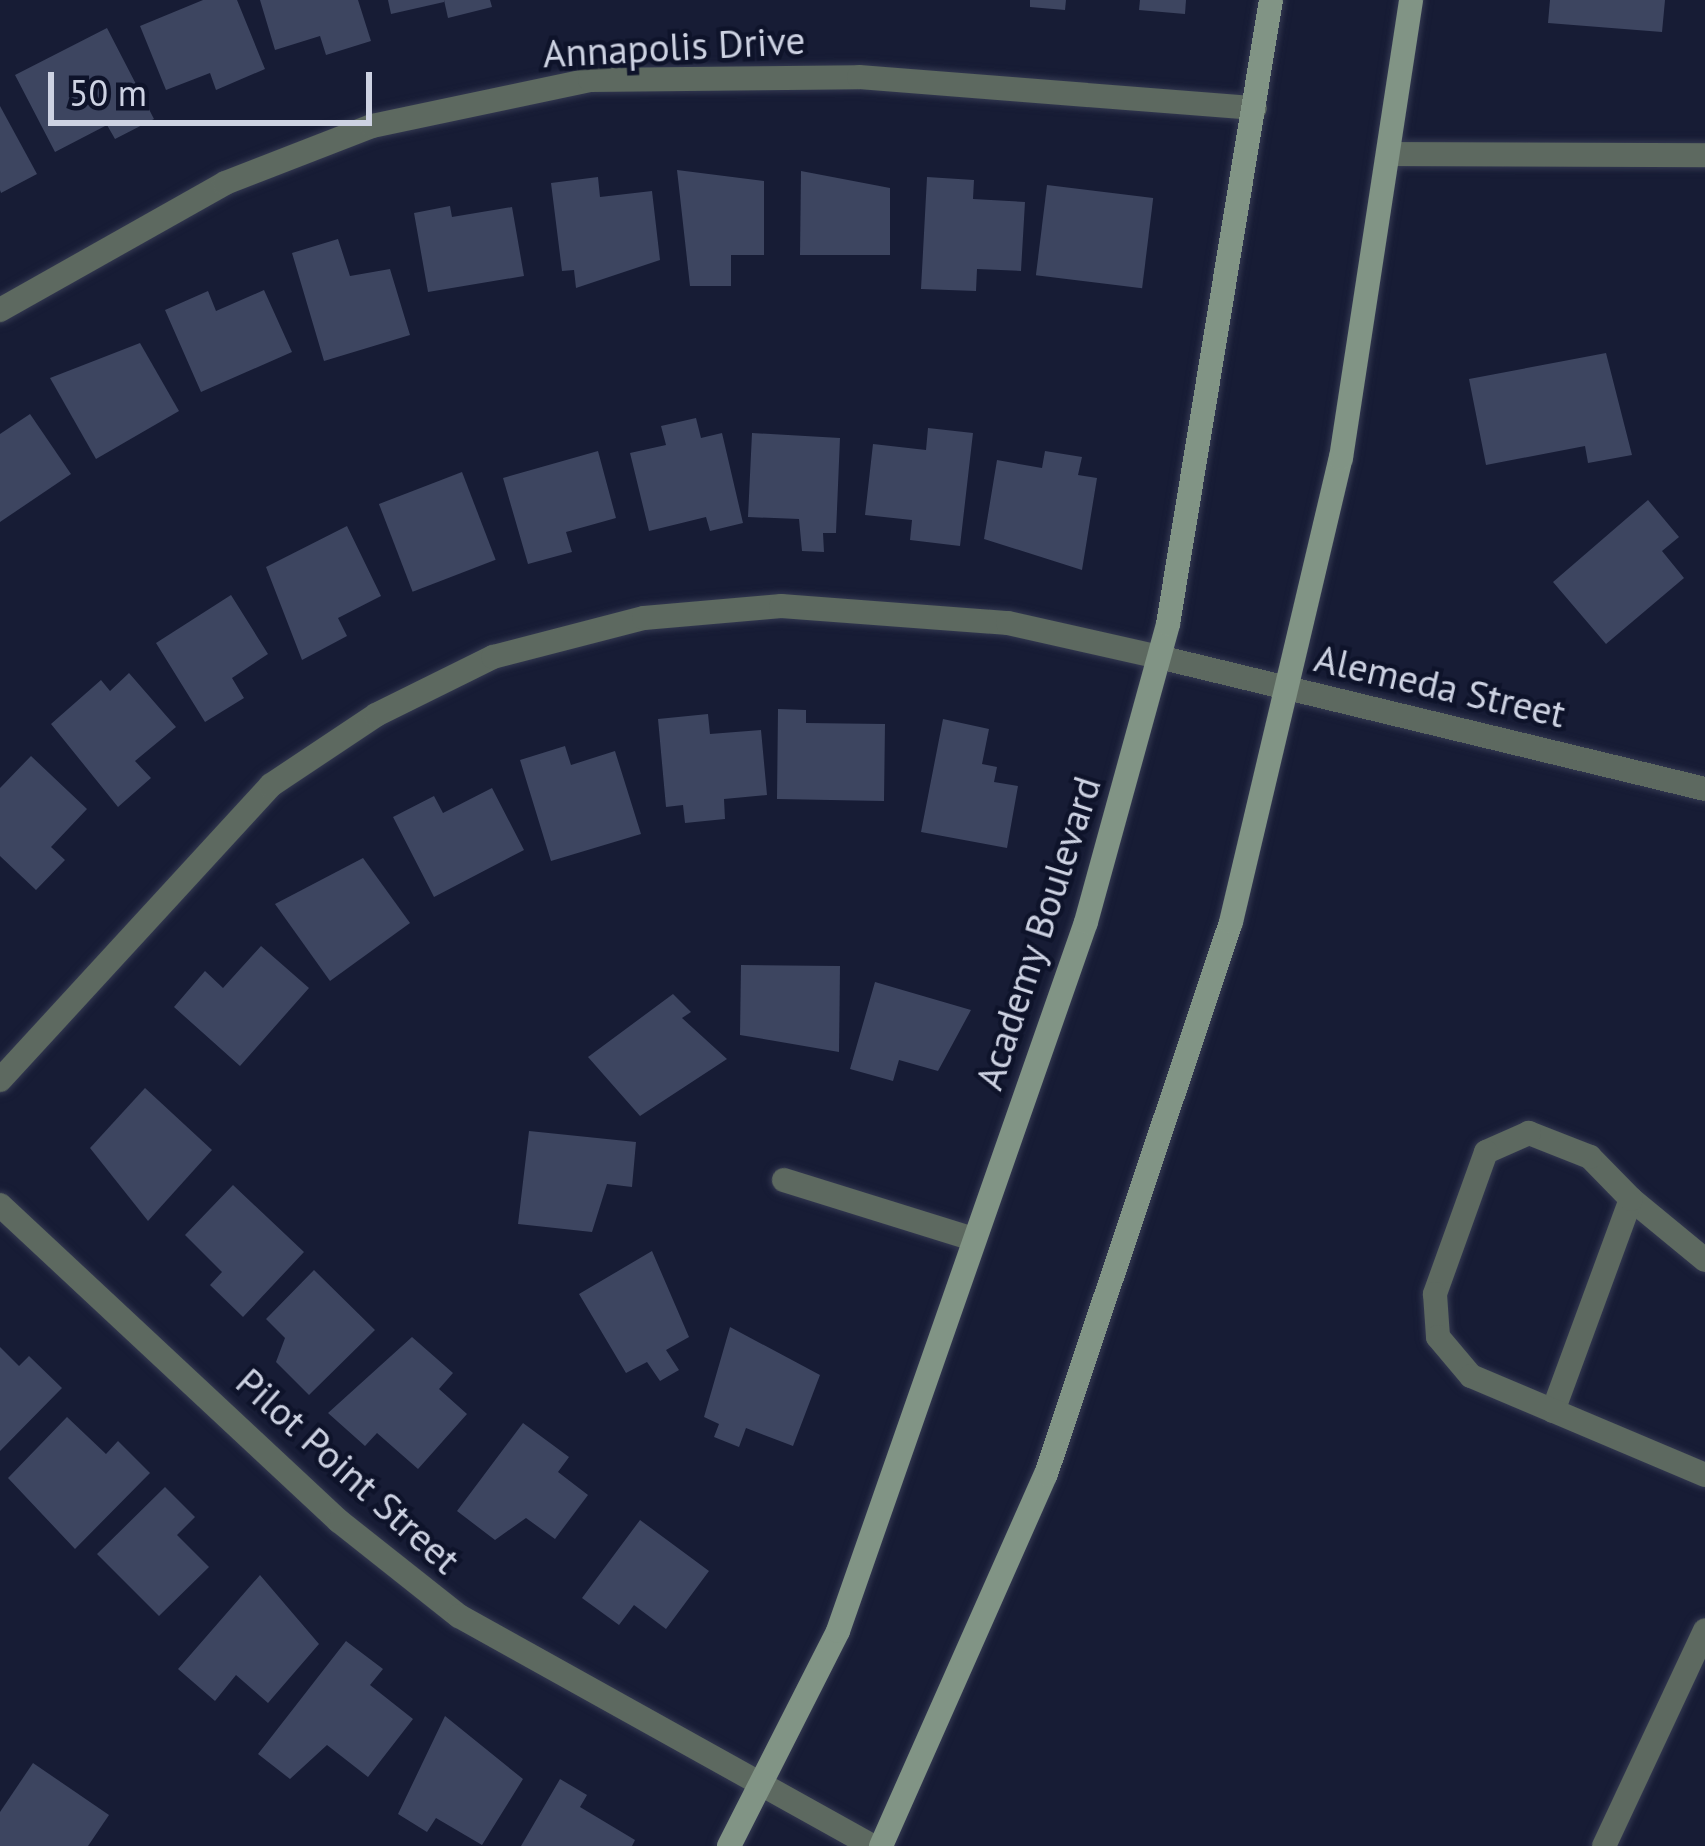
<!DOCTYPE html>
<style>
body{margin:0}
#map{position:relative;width:1705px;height:1846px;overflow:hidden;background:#171c35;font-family:"PT Sans",sans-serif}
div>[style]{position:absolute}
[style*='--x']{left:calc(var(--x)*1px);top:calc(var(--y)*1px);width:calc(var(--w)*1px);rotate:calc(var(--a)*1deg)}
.building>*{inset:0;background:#3d4560;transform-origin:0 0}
.roads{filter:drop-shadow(0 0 3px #343951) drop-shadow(0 0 3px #343951)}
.minor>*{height:24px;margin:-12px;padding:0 12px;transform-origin:12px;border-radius:12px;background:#5d6960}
.tertiary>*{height:24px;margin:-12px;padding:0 12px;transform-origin:12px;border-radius:12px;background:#5d6960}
.secondary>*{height:24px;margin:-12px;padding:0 12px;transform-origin:12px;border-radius:12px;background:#819485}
span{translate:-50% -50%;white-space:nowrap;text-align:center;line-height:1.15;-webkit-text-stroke:9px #0e132a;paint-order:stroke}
.street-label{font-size:39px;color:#cdd2e2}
.scale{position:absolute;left:48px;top:72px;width:324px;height:54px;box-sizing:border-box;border:6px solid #cdd2e2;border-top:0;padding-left:15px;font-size:36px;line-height:42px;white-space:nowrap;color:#cdd2e2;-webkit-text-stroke:9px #0e132a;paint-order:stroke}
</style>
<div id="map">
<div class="building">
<div style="clip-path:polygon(203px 0,237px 0,265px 69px,216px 90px,210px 73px,166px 90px,140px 26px)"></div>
<div style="clip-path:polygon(260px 0,358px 0,371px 41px,326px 55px,320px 36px,275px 50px)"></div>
<div style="clip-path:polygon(388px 0,444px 0,444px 2px,391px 14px)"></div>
<div style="clip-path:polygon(444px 0,490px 0,492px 7px,448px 18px)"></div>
<div style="clip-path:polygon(1030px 0,1066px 0,1065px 10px,1030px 7px)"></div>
<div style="clip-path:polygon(1140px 0,1186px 0,1185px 14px,1139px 10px)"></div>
<div style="clip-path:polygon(1550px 0,1665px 0,1662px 32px,1548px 23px)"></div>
<div style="clip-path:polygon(107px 28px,154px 119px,115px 139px,107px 125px,55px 152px,15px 75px)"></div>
<div style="clip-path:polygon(0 106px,37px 174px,1px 193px,0 190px)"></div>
<div style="clip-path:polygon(677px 170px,764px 181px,764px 255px,731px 255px,731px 286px,690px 286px)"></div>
<div style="clip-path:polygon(801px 171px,890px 188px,890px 255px,800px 255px)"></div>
<div style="clip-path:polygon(598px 177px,600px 197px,652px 191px,660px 260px,576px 288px,574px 270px,562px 271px,551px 183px)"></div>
<div style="clip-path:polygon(927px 177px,974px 180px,973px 199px,1025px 202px,1021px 271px,977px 269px,976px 291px,921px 289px)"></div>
<div style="left:1047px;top:185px;width:107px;height:91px;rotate:7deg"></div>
<div style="clip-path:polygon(450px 206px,452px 217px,512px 207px,524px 276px,428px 292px,414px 213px)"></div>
<div style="clip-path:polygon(338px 239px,350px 276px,390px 269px,410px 335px,324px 361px,292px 253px)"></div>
<div style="clip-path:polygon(264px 290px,292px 352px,201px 392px,165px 310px,208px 291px,216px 311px)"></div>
<div style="clip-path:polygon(140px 343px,179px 411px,96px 459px,50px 378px)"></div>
<div style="clip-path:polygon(1606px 353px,1632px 455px,1588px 463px,1585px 446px,1486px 465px,1469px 379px)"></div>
<div style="clip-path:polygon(30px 414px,71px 474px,0 522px,0 434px)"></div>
<div style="clip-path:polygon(696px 418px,701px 438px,722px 433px,743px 523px,710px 531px,706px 517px,649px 531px,630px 453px,666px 445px,661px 426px)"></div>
<div style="clip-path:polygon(928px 428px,973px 433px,960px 546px,910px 540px,912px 520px,865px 515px,873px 444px,926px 450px)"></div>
<div style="clip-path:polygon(752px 433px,840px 438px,836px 533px,823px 533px,824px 552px,802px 551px,799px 519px,748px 517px)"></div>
<div style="clip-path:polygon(598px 451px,616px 518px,566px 532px,572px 552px,528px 564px,503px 478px)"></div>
<div style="clip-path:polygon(1045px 451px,1082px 457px,1078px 475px,1097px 478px,1082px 570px,984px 539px,997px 460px,1042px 468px)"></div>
<div style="left:462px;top:472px;width:94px;height:89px;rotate:69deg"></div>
<div style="clip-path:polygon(1648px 500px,1679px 537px,1662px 551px,1684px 578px,1606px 644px,1553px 582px)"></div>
<div style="clip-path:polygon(347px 526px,381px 596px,338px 618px,347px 636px,302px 660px,266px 567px)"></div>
<div style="clip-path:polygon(231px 595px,268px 654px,232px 678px,244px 698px,205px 722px,156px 643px)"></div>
<div style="clip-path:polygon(129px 673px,176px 727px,135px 761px,151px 778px,118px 807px,51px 724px,101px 680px,110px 691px)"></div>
<div style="clip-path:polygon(778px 709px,806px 710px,806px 723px,885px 724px,884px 801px,777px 799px)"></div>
<div style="clip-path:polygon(708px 714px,710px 734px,761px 730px,767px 795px,724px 799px,725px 819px,685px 823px,683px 805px,666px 807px,658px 719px)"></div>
<div style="clip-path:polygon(943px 719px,989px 729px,982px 764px,997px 767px,994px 782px,1018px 786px,1007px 848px,921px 832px)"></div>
<div style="clip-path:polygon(565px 746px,571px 765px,615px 751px,641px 834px,551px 861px,520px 760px)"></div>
<div style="clip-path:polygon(31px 756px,87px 809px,51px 847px,65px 860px,36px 890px,0 856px,0 788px)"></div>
<div style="clip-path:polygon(492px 788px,524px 850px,434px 897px,393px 817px,434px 796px,443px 813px)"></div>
<div style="clip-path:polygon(363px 858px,410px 923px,330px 981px,275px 904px)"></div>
<div style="clip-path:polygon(261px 946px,309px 988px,240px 1066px,174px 1007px,205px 971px,223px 988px)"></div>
<div style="clip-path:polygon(741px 965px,840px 966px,839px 1052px,740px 1035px)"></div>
<div style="clip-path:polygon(875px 982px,971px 1010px,938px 1071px,899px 1060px,893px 1081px,850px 1069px)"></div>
<div style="clip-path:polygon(673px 994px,691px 1012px,682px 1018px,727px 1059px,640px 1116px,588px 1057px)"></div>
<div style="clip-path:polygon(145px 1088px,212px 1150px,148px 1221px,90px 1148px)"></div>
<div style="clip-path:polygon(529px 1131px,636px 1142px,632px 1187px,607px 1184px,592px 1232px,518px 1224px)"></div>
<div style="clip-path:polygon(233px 1185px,304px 1252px,243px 1317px,210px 1285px,222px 1272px,185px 1235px)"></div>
<div style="clip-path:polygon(652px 1251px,689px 1337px,666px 1350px,679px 1370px,660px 1381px,647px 1362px,626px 1373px,579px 1294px)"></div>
<div style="clip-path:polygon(314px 1270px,375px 1330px,309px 1395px,276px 1362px,285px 1338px,266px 1319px)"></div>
<div style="clip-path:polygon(730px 1327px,820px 1375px,793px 1446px,746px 1428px,739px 1447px,714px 1437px,719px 1424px,704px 1417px)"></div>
<div style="clip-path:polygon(412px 1337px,453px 1373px,439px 1389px,467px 1414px,418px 1469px,377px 1433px,365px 1446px,328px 1413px)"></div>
<div style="clip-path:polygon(0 1347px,19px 1366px,29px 1356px,62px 1388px,0 1451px)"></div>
<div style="clip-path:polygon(67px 1417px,106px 1454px,118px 1441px,150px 1473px,75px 1549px,8px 1478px)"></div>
<div style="clip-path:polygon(523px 1423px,569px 1457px,558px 1472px,588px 1495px,555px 1539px,526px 1518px,495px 1540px,457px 1511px)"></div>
<div style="clip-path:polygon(165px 1487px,195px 1517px,177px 1535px,209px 1567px,159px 1616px,97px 1554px)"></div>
<div style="clip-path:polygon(640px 1520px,709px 1571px,666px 1629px,634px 1605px,619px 1625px,582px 1598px)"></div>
<div style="clip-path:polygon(260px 1575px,319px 1644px,268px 1703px,236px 1675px,215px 1701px,178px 1669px)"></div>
<div style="clip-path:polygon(346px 1641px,383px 1669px,370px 1685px,413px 1719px,368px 1777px,327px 1745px,290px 1779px,258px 1754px)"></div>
<div style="clip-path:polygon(445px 1716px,523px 1779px,482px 1845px,436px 1818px,427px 1832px,398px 1814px)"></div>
<div style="clip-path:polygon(33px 1763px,109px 1815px,88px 1846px,0 1846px,0 1812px)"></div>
<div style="clip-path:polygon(560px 1779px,587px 1795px,580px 1807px,635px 1840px,632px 1846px,521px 1846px)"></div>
</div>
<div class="roads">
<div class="minor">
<div style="--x:1394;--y:154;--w:311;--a:0.2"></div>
<div style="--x:0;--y:310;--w:258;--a:-29.4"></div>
<div style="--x:225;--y:183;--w:158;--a:-21.2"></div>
<div style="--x:372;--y:126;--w:223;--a:-11.9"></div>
<div style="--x:590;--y:80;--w:269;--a:-0.6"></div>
<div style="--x:859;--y:77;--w:397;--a:4.5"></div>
<div style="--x:0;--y:1080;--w:401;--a:-47.4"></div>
<div style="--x:271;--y:785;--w:126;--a:-33.7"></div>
<div style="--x:376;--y:715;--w:131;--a:-26.4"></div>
<div style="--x:493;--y:657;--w:156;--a:-14.5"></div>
<div style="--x:644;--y:618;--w:138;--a:-5"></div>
<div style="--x:781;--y:606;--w:228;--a:4.3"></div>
<div style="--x:1008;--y:623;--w:155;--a:12.7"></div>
<div style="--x:784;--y:1180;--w:198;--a:17.3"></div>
<div style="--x:1631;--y:1199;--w:96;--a:39.5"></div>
<div style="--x:0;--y:1205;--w:463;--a:43"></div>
<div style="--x:339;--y:1521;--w:153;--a:38.4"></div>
<div style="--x:459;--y:1616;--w:473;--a:29.1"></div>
<div style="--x:1553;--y:1411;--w:226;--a:-69.8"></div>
<div style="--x:1631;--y:1199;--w:59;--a:-134.3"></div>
<div style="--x:1590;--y:1157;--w:66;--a:-158.5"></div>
<div style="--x:1529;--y:1133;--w:47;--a:156.2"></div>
<div style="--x:1486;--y:1152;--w:151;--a:109.8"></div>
<div style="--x:1435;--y:1294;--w:43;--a:86"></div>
<div style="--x:1438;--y:1337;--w:51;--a:49.8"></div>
<div style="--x:1471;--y:1376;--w:254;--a:22.9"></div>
<div style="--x:1604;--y:1846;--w:238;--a:-64.9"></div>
</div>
<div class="tertiary">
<div style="--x:1159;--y:657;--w:562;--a:13.59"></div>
</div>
<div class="secondary">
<div style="--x:729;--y:1846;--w:241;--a:-63.1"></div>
<div style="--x:838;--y:1631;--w:751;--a:-70.72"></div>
<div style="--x:1086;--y:922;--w:309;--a:-74.6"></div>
<div style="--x:1168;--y:624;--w:632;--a:-80.63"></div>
<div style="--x:881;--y:1846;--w:407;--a:-66.1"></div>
<div style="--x:1046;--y:1474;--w:582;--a:-71.47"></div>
<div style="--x:1231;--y:922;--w:477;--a:-76.7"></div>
<div style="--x:1341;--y:458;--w:463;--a:-81.3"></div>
</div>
</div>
<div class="street-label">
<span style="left:674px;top:47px;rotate:-3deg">Annapolis Drive</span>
<span style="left:1440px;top:686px;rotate:13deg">Alemeda Street</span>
<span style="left:1038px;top:933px;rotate:-72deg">Academy Boulevard</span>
<span style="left:348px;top:1471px;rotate:42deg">Pilot Point Street</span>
</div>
<div class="scale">50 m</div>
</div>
